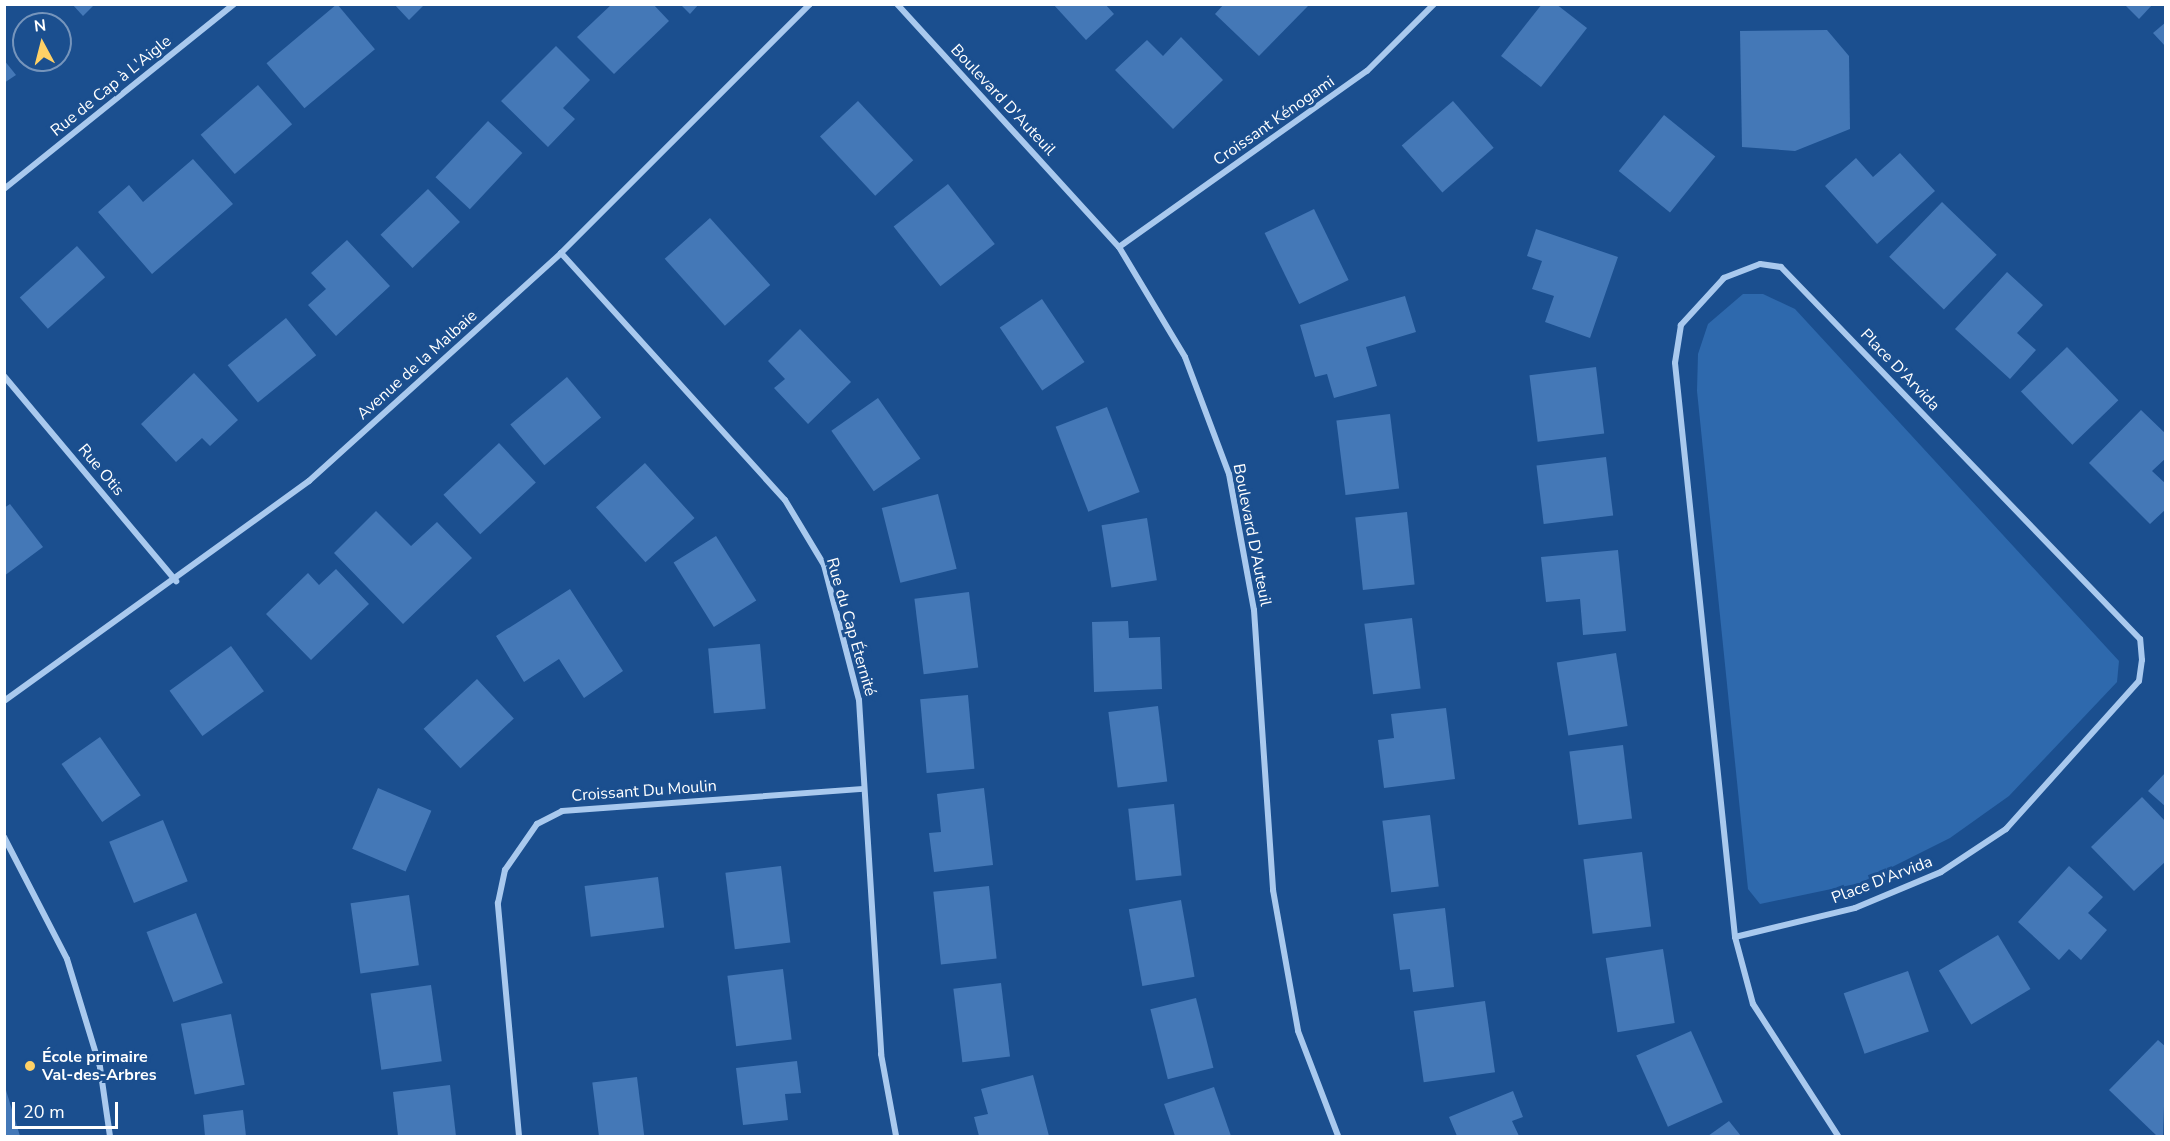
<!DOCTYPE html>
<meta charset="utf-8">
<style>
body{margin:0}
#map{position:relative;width:2170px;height:1141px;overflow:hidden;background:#1b4f8f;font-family:"Nunito Sans",sans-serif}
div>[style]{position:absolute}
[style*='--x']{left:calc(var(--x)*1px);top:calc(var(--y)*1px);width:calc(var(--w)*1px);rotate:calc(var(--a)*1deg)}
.green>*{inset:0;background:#2e69ad}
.building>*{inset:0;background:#4478b7;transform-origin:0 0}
.street>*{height:6px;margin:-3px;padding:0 3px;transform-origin:3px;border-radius:3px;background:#a9c9ee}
.dots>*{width:16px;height:16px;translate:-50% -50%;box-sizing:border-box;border:3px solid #1b4f8f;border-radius:50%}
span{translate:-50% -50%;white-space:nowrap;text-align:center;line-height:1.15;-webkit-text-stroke:6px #1b4f8f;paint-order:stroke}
.street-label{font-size:16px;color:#fff}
.poi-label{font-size:16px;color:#fff;font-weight:700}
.left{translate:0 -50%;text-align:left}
.frame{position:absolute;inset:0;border:6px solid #fff;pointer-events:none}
.north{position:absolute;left:12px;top:12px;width:60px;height:60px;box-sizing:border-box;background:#1b4f8f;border:2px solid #7695bc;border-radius:50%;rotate:353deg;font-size:16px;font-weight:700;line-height:24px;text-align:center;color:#fff}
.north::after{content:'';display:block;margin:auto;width:21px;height:27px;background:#ffd166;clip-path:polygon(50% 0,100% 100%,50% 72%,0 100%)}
.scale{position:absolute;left:12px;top:1102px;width:106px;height:27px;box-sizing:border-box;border:3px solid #fff;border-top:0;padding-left:8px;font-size:18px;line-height:21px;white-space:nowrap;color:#fff;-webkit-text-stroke:4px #1b4f8f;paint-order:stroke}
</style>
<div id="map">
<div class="green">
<div style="clip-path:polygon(1743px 294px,1763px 294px,1795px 309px,2119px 661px,2117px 682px,2009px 796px,1950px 838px,1860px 883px,1760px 904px,1748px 889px,1697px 391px,1698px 354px,1708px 324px)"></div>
</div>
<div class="building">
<div style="clip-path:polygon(72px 4px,95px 4px,83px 16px)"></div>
<div style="left:337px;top:4px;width:59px;height:92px;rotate:50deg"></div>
<div style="clip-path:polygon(394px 4px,425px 4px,409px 20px)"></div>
<div style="clip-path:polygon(612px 4px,653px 4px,669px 21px,614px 74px,577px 37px)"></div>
<div style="clip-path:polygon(680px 4px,699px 4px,690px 14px)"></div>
<div style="clip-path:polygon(1053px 4px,1105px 4px,1114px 14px,1086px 40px)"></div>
<div style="clip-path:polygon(1224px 4px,1306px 4px,1308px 6px,1259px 56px,1215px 14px)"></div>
<div style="clip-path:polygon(1542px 4px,1556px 4px,1587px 28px,1541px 87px,1501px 56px)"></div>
<div style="clip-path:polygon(2124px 4px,2153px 4px,2139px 19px)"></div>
<div style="clip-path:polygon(2166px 22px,2166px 47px,2153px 33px)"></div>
<div style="clip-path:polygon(1827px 30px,1849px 56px,1850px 129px,1795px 151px,1742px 147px,1740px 31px)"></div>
<div style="clip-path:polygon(1181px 37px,1223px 80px,1173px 129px,1115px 70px,1147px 40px,1163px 56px)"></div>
<div style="clip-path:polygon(556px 46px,590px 80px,563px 108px,575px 119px,548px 147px,501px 101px)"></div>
<div style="clip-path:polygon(4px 60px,16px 75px,4px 83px)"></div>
<div style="left:258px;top:85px;width:52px;height:76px;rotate:49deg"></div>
<div style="left:858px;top:101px;width:81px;height:52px;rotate:47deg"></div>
<div style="left:1453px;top:101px;width:62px;height:68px;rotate:49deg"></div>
<div style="left:1664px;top:115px;width:66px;height:72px;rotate:39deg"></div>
<div style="left:488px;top:121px;width:47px;height:77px;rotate:43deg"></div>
<div style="clip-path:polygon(1900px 153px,1935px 191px,1877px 244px,1825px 186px,1856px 158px,1873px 177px)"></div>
<div style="clip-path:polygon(193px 159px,233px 204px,152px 274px,98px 212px,129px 185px,143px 202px)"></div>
<div style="left:948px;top:184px;width:76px;height:69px;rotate:52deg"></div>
<div style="left:428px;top:189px;width:46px;height:66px;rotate:46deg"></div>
<div style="left:1942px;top:202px;width:76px;height:76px;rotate:44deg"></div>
<div style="left:1314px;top:209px;width:79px;height:55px;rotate:64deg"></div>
<div style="left:710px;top:218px;width:90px;height:61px;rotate:48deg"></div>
<div style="clip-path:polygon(1536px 229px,1618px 257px,1590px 338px,1545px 322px,1554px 296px,1532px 289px,1542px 261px,1527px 256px)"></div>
<div style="clip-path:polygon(347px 240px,390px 286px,336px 336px,308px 305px,326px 289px,311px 273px)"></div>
<div style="left:77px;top:246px;width:42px;height:77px;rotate:48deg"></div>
<div style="clip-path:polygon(2007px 272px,2043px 305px,2017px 333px,2036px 350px,2010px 379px,1955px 329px)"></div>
<div style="clip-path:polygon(1405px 296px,1416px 332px,1366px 347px,1377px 386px,1334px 398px,1327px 374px,1315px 377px,1300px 325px)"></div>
<div style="left:1042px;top:299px;width:76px;height:51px;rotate:56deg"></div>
<div style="left:286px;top:318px;width:48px;height:75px;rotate:51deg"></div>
<div style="clip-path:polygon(800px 329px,851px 382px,808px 424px,774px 388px,785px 379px,768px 361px)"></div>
<div style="left:2067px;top:347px;width:74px;height:64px;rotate:46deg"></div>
<div style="left:1596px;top:367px;width:67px;height:67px;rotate:83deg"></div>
<div style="clip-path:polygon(194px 373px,238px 420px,210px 446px,202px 438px,176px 462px,141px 424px)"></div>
<div style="left:567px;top:377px;width:53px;height:74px;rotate:50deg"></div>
<div style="left:878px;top:398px;width:74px;height:57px;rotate:55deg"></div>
<div style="left:1107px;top:407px;width:91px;height:55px;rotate:69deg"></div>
<div style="clip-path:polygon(2141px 410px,2166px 434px,2166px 458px,2152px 471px,2166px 484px,2166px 509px,2150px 524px,2089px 463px)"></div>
<div style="left:1390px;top:414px;width:75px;height:54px;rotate:83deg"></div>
<div style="left:499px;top:443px;width:54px;height:76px;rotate:47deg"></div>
<div style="left:1606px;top:457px;width:59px;height:70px;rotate:83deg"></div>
<div style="left:645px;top:463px;width:74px;height:66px;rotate:48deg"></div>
<div style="left:938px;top:494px;width:77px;height:58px;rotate:76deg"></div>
<div style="clip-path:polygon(10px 504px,43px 547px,4px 576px,4px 508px)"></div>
<div style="clip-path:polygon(376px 511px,411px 546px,437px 522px,472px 558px,403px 624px,334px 553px)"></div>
<div style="left:1407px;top:512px;width:73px;height:52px;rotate:84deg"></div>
<div style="left:1147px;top:518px;width:63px;height:46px;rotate:81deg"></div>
<div style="left:716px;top:536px;width:76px;height:50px;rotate:58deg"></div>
<div style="clip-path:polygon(1618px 550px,1626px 631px,1583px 635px,1580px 599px,1546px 602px,1541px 557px)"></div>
<div style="clip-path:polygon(336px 569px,369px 604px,311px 660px,266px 614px,308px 573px,319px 585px)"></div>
<div style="clip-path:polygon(570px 589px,623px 671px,584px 698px,559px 659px,524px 682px,496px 636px)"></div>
<div style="left:969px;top:592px;width:76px;height:55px;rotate:83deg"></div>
<div style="left:1412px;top:618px;width:71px;height:48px;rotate:83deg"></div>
<div style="clip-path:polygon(1128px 621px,1129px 638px,1160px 637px,1162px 689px,1094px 692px,1092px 622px)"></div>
<div style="left:760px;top:644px;width:65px;height:52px;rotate:85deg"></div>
<div style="left:231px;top:646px;width:56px;height:76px;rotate:54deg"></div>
<div style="left:1616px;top:653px;width:74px;height:60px;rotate:81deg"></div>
<div style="left:477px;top:679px;width:54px;height:73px;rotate:47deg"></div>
<div style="left:968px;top:695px;width:74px;height:48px;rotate:85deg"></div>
<div style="left:1158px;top:706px;width:76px;height:50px;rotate:83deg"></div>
<div style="clip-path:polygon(1446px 708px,1455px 779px,1384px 788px,1378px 740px,1394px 738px,1391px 714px)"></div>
<div style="left:100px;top:737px;width:71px;height:47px;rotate:55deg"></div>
<div style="left:1623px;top:745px;width:74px;height:54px;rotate:83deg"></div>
<div style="clip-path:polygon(2166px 772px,2166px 807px,2148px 791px)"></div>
<div style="left:378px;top:788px;width:58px;height:66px;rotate:23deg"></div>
<div style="clip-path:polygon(984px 788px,993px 865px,934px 872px,929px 833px,941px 832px,937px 794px)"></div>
<div style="clip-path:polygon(2142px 797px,2166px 822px,2166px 861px,2134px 891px,2091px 847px)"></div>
<div style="left:1174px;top:804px;width:72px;height:46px;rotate:84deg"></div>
<div style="left:1430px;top:815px;width:72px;height:48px;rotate:83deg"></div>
<div style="left:163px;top:820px;width:66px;height:58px;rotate:68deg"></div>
<div style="left:1642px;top:852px;width:75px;height:59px;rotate:83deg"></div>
<div style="left:781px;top:866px;width:77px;height:56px;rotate:83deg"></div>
<div style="clip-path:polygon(2069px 866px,2103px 897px,2088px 913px,2107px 930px,2081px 960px,2069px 949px,2059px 960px,2018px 922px)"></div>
<div style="left:658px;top:877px;width:51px;height:74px;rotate:83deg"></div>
<div style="left:989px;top:886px;width:73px;height:56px;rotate:84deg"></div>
<div style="left:409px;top:895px;width:71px;height:59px;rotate:82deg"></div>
<div style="left:1181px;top:900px;width:78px;height:53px;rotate:80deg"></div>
<div style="clip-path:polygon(1445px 908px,1454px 987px,1413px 992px,1410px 969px,1400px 970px,1393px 914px)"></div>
<div style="left:196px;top:913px;width:75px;height:53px;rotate:69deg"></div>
<div style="left:1998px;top:935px;width:63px;height:69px;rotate:59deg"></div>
<div style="left:1663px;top:949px;width:75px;height:58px;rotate:81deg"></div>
<div style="left:783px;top:969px;width:71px;height:56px;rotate:83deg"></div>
<div style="left:1908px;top:971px;width:64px;height:68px;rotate:71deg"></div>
<div style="left:1001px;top:983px;width:74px;height:48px;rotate:83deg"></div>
<div style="left:431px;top:985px;width:77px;height:61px;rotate:82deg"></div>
<div style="left:1196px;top:998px;width:72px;height:47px;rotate:76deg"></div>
<div style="left:1485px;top:1001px;width:72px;height:72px;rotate:82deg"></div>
<div style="left:231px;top:1014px;width:72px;height:51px;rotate:79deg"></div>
<div style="left:1691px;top:1031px;width:78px;height:60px;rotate:66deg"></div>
<div style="clip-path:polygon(2158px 1040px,2166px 1047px,2163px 1136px,2157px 1136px,2109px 1090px)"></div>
<div style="clip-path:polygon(797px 1061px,801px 1093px,785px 1094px,788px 1120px,743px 1125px,736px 1068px)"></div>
<div style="clip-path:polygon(1033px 1075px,1049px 1136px,979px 1136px,974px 1117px,988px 1114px,981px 1089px)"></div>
<div style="left:637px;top:1077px;width:59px;height:45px;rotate:83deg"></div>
<div style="clip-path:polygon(450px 1085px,456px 1136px,398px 1136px,393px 1092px)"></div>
<div style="clip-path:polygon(5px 1087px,20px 1136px,4px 1136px)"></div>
<div style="clip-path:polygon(1214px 1087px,1231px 1136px,1175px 1136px,1164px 1104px)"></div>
<div style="clip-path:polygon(1513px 1091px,1523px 1117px,1512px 1121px,1519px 1136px,1457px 1136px,1449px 1117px)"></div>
<div style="clip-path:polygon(243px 1110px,246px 1136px,205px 1136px,203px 1115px)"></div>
<div style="clip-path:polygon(1729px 1121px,1741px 1136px,1708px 1136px)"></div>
</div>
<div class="street">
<div style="--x:897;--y:4;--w:329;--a:47.6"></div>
<div style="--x:1119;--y:247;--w:128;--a:59"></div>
<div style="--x:1185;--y:357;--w:125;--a:69.4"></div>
<div style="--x:1229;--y:474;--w:138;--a:79.6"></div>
<div style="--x:1254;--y:610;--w:281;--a:86.1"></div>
<div style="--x:1273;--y:890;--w:143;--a:79.9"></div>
<div style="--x:1298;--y:1031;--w:112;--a:69.1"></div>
<div style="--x:4;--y:189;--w:295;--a:-38.8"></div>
<div style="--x:1119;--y:247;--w:304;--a:-35.4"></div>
<div style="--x:1367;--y:71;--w:95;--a:-45"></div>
<div style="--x:561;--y:253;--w:333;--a:47.8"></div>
<div style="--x:785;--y:500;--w:76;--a:59"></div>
<div style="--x:824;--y:565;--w:139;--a:75.5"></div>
<div style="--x:859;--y:700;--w:355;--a:86.4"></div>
<div style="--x:881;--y:1054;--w:83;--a:79.6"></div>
<div style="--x:4;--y:376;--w:268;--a:50"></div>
<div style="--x:4;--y:701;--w:376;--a:-35.8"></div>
<div style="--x:309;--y:481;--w:340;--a:-42.1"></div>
<div style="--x:561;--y:253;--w:352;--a:-45"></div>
<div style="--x:4;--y:837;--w:137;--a:62.7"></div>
<div style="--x:67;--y:959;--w:113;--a:73"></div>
<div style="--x:100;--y:1067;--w:70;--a:81.8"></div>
<div style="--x:1735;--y:937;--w:123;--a:-13.6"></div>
<div style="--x:1855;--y:908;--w:93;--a:-22.7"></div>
<div style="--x:1941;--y:872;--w:78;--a:-33.5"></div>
<div style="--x:2006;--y:829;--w:199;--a:-48.1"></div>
<div style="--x:2139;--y:681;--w:21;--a:-82"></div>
<div style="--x:2142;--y:660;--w:21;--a:-95"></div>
<div style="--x:2140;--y:639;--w:517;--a:-133.98"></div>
<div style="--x:1781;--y:267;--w:21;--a:-172"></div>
<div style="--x:1760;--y:264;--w:39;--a:159"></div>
<div style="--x:1724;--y:278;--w:64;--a:132.5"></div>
<div style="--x:1681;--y:325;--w:38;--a:99"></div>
<div style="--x:1675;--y:363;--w:577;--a:84.03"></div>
<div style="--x:1735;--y:937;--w:69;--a:75"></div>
<div style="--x:1753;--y:1004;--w:157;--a:57.2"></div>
<div style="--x:519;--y:1136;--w:234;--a:-95.2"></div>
<div style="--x:498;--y:903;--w:34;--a:-78"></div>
<div style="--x:505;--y:870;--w:56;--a:-55.2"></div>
<div style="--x:537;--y:824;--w:28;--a:-27"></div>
<div style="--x:562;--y:811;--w:302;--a:-4.2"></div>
</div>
<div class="dots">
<div style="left:30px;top:1066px;background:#ffd166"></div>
</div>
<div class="street-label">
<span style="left:111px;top:86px;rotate:-39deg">Rue de Cap à L'Aigle</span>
<span style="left:1003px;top:100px;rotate:47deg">Boulevard D'Auteuil</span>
<span style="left:1274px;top:121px;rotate:-35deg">Croissant Kénogami</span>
<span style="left:417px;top:365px;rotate:-42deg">Avenue de la Malbaie</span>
<span style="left:1900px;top:370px;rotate:46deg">Place D'Arvida</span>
<span style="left:101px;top:470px;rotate:50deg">Rue Otis</span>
<span style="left:1252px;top:535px;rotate:79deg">Boulevard D'Auteuil</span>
<span style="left:851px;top:627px;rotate:74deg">Rue du Cap Éternité</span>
<span style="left:644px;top:791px;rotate:-4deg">Croissant Du Moulin</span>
<span style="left:1882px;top:880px;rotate:-21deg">Place D'Arvida</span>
</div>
<div class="poi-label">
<span class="left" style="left:42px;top:1066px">École primaire<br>Val-des-Arbres</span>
</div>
<div class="frame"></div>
<div class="north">N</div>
<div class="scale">20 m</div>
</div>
